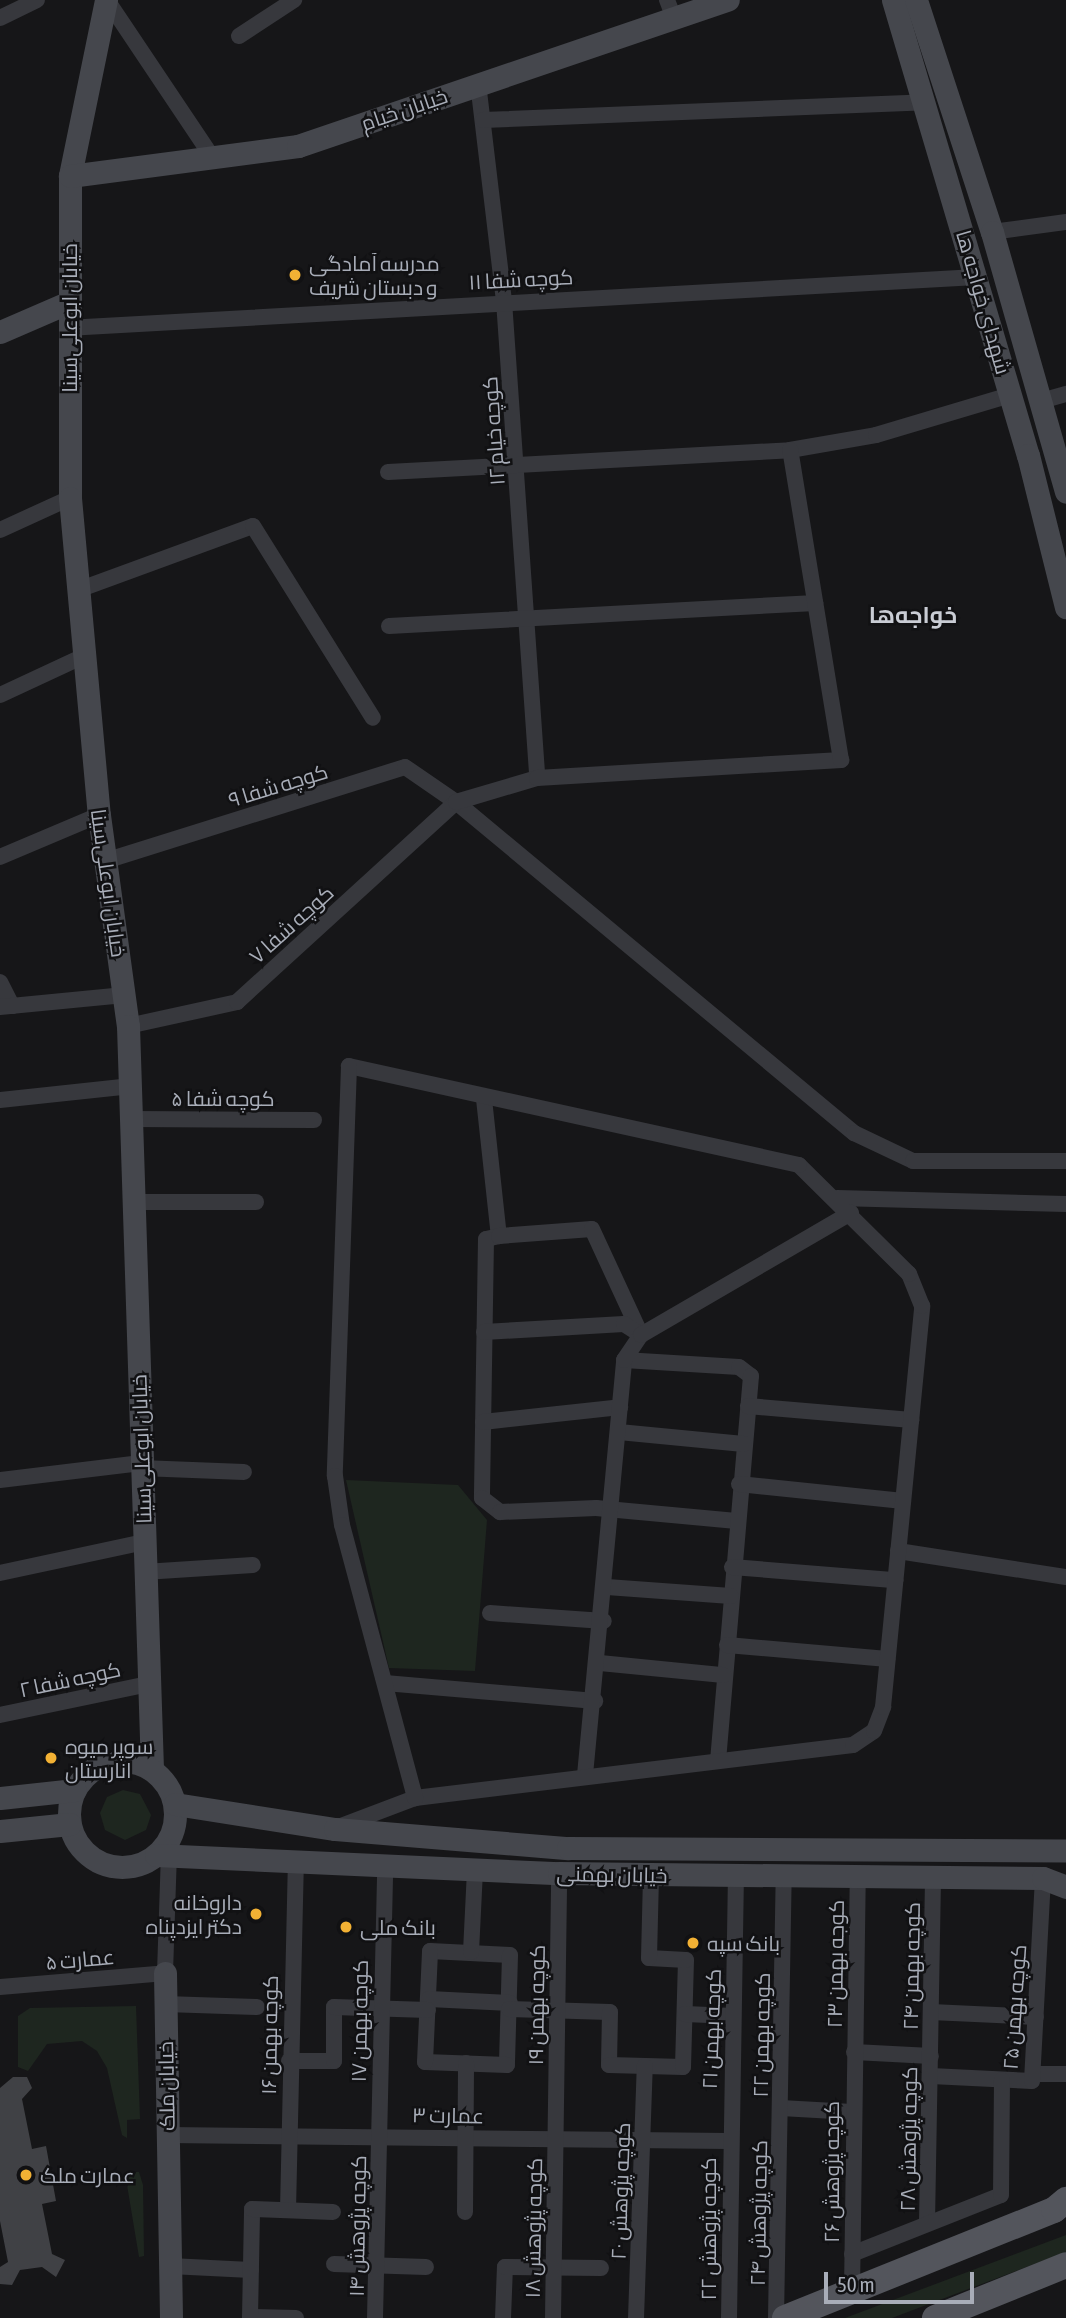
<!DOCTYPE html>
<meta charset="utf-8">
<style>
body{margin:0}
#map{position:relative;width:1066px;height:2318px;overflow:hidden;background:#161618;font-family:"Asap Condensed",Cairo,sans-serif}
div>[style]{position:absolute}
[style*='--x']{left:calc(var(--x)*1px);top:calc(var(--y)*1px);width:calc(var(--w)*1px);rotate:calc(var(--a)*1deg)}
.green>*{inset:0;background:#1e261f}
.building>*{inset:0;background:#404145}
.street>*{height:16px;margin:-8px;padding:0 8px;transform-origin:8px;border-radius:8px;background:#37383d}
.secondary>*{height:23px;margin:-11.5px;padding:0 11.5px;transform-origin:11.5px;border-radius:11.5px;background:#45474d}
.secondary>.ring{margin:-11.5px;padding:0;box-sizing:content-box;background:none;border:23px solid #45474d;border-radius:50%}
.primary>*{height:26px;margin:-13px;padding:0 13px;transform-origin:13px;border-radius:13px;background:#53555c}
.dots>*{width:19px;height:19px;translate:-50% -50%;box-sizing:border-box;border:4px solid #111113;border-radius:50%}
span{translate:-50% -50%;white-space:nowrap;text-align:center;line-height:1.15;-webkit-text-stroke:5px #111113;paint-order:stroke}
.street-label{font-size:21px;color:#a8adb8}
.poi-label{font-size:21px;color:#a8adb8}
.left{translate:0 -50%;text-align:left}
.right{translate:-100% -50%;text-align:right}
.neighbourhood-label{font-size:23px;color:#c9ccd4;font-weight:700}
.scale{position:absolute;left:824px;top:2272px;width:150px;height:32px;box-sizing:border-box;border:4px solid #a8adb8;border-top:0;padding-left:9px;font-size:21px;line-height:24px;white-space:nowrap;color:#a8adb8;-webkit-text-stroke:5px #111113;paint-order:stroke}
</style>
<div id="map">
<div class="green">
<div style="clip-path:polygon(346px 1480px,458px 1485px,487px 1520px,475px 1671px,389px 1668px)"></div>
<div style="clip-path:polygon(123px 1790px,140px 1794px,151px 1815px,146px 1830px,125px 1840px,105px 1830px,100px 1813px,107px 1797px)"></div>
<div style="clip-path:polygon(136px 2006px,140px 2119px,127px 2120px,127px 2138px,122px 2135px,107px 2068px,97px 2051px,82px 2041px,47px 2044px,28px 2071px,18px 2067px,18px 2016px,30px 2008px)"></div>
<div style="clip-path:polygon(130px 2172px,139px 2172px,143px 2185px,144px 2256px,139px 2257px,126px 2179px)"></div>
<div style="clip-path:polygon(1066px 2235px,1066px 2252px,892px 2318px,845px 2318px)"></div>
</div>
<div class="building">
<div style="clip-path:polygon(13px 2077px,27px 2077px,32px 2088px,22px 2099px,32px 2149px,46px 2146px,56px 2201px,42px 2204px,52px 2254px,65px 2260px,56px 2277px,42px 2267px,20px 2270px,12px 2285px,0 2284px,0 2267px,8px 2262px,0 2221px,0 2088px)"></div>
</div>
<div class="street">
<div style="--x:107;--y:0;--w:189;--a:56.2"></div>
<div style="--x:667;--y:0;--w:19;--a:69"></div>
<div style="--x:0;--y:18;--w:41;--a:-25.9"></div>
<div style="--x:239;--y:36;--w:66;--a:-33.2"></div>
<div style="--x:478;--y:83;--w:220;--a:83.2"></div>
<div style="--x:504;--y:301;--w:478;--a:86"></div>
<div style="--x:483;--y:120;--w:443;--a:-2.3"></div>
<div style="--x:992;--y:232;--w:75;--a:-7.7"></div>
<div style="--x:67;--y:328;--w:911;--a:-3.21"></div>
<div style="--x:1041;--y:401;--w:26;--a:-16"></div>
<div style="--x:388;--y:472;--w:403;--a:-3.1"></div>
<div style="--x:790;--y:450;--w:87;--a:-9.9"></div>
<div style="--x:876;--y:435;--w:140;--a:-16.6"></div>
<div style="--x:0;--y:530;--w:77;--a:-24.6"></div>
<div style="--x:78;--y:590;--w:186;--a:-20.1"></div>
<div style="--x:253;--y:526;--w:226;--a:58"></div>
<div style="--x:389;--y:626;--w:427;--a:-3.1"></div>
<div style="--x:0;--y:695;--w:93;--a:-24.9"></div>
<div style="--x:0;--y:857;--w:108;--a:-23"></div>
<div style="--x:105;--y:861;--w:314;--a:-17.4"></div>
<div style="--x:405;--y:767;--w:62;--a:34.5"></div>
<div style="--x:456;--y:802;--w:518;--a:39.75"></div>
<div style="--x:854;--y:1133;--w:65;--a:25.4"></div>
<div style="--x:913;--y:1161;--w:153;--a:0"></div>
<div style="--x:0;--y:982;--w:27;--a:63"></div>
<div style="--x:0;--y:1007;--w:125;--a:-5.5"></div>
<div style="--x:128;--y:1026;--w:112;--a:-12.4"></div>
<div style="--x:237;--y:1002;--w:297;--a:-42.4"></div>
<div style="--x:456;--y:802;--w:84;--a:-16.5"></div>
<div style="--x:537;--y:778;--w:305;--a:-3.4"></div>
<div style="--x:841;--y:760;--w:314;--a:-99.3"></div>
<div style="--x:484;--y:1099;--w:138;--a:83.8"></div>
<div style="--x:499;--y:1236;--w:13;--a:167"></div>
<div style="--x:486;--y:1239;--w:259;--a:90.9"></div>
<div style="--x:482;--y:1498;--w:23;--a:38"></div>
<div style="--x:500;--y:1512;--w:96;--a:-2.4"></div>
<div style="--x:596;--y:1508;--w:141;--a:5.3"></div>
<div style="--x:0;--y:1100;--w:132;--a:-6.1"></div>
<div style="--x:132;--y:1119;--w:182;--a:0.3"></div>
<div style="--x:837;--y:1198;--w:229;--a:1.5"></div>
<div style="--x:135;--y:1202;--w:121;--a:0"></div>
<div style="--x:499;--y:1236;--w:93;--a:-4.3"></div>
<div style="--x:592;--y:1229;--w:117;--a:65.2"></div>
<div style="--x:484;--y:1332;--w:140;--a:-3.3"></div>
<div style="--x:624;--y:1324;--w:20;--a:33"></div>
<div style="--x:624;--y:1360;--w:115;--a:3.5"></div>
<div style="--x:739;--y:1367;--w:15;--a:37"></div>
<div style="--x:751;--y:1376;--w:385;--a:94.9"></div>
<div style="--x:748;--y:1406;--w:164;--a:4.9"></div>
<div style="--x:483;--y:1422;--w:138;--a:-6.2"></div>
<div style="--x:619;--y:1432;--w:125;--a:5.5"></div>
<div style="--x:141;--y:1468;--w:103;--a:2.2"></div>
<div style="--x:0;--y:1480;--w:142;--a:-6.9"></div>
<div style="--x:739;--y:1484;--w:165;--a:5.9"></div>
<div style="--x:898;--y:1551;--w:170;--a:8.8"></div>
<div style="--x:732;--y:1567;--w:164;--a:4.6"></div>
<div style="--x:144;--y:1572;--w:109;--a:-3.7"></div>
<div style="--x:0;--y:1573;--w:147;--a:-12.1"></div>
<div style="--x:607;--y:1587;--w:124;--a:4.2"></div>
<div style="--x:490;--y:1613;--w:114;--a:4"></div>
<div style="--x:727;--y:1645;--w:161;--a:5"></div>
<div style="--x:600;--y:1663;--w:124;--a:5.6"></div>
<div style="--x:385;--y:1683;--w:211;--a:4.9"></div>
<div style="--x:0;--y:1715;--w:151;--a:-11.8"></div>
<div style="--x:585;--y:1775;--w:417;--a:-84.6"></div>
<div style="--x:624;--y:1360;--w:30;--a:-56"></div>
<div style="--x:641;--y:1335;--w:243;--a:-30.2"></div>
<div style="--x:341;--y:1826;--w:79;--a:-20.7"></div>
<div style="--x:415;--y:1798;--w:441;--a:-6.9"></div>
<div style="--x:853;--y:1745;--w:25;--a:-34"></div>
<div style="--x:874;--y:1731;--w:26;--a:-69"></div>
<div style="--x:883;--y:1707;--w:403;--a:-84.4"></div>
<div style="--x:922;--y:1306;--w:35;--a:-112"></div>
<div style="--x:909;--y:1274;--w:155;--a:-135.3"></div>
<div style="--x:799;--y:1165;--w:461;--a:-167.6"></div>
<div style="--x:349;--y:1066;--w:410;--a:92"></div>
<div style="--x:335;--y:1476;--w:49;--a:81.9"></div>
<div style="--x:342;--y:1525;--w:283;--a:75"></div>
<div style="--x:430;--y:1951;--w:80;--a:2.9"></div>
<div style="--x:510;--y:1955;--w:110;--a:91.6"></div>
<div style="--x:507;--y:2065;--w:82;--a:-177.9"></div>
<div style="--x:425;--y:2062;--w:111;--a:-87.4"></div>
<div style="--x:471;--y:1952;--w:82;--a:-87.2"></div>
<div style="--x:0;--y:1987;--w:166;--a:-4.8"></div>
<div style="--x:165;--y:1973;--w:118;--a:-88.1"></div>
<div style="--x:429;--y:1999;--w:81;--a:2.8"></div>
<div style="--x:165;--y:2004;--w:92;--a:1.9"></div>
<div style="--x:509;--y:2009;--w:101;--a:1.7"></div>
<div style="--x:610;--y:2012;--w:53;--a:91.1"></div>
<div style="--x:609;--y:2065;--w:74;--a:1.5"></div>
<div style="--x:683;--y:2067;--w:107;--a:-88.4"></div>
<div style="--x:686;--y:1960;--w:37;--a:-177"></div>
<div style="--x:649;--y:1958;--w:83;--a:-88.6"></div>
<div style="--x:931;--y:2012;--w:105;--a:2.7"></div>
<div style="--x:685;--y:2014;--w:48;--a:2.4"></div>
<div style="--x:854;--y:2052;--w:77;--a:3"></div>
<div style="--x:289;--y:2061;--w:45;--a:0"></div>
<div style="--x:334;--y:2061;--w:54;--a:-90"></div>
<div style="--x:334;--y:2007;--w:94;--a:1.8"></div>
<div style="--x:1033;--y:2074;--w:33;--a:0"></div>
<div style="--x:931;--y:2076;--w:101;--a:2.8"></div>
<div style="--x:1032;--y:2081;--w:203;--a:-86.9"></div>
<div style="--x:781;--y:2108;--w:71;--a:3.2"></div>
<div style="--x:167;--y:2135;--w:562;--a:0.61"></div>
<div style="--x:288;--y:2210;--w:348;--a:-88.7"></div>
<div style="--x:465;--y:2212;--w:149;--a:-89.6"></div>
<div style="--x:927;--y:2223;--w:346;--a:-89"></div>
<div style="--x:852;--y:2254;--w:160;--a:-21.6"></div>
<div style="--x:1001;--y:2195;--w:115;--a:-89.5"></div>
<div style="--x:334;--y:2264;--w:92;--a:1.9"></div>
<div style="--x:170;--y:2266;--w:81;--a:2.8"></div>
<div style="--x:852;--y:2291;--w:413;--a:-89.2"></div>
<div style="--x:296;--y:2318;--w:46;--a:-178.8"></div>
<div style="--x:250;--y:2317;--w:108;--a:-88.9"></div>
<div style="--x:252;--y:2209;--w:81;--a:2.1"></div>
<div style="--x:375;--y:2318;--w:453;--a:-88.7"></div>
<div style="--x:503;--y:2318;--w:51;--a:-87.8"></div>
<div style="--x:505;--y:2267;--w:96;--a:0.6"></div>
<div style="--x:553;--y:2318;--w:445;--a:-89.2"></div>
<div style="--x:636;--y:2318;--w:252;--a:-88"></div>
<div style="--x:729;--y:2318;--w:441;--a:-89.1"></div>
<div style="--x:776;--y:2318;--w:441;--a:-89"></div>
</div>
<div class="secondary">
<div style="--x:106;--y:0;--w:180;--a:101.6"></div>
<div style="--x:70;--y:176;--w:322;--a:90"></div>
<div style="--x:70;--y:498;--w:318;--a:84.8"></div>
<div style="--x:99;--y:815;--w:213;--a:82.2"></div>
<div style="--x:128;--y:1026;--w:744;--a:88.15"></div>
<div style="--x:893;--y:0;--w:475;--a:73.5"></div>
<div style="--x:1028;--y:455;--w:157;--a:76"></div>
<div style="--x:916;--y:0;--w:244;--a:71.9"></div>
<div style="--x:992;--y:232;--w:270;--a:74.1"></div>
<div style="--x:70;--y:176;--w:230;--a:-7.5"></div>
<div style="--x:298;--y:146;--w:454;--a:-18.8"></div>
<div style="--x:0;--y:332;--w:73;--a:-23.4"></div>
<div class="ring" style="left:69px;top:1761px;width:83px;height:83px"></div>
<div style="--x:0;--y:1798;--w:75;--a:-6.1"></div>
<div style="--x:175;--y:1804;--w:162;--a:8.9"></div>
<div style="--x:335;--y:1829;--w:234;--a:4.7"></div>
<div style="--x:568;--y:1848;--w:498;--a:0.3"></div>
<div style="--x:0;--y:1831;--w:70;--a:-5.7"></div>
<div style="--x:156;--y:1855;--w:403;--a:2.6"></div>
<div style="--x:559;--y:1873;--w:484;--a:0.6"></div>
<div style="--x:1043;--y:1878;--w:25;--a:21"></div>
<div style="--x:165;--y:1973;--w:345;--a:89"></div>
</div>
<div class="primary">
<div style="--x:785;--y:2318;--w:290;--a:-21.9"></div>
<div style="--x:1054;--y:2210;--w:16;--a:-40"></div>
<div style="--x:935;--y:2318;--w:141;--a:-22"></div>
</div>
<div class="dots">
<div style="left:295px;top:275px;background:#f2b134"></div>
<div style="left:51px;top:1758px;background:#f2b134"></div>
<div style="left:256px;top:1914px;background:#f2b134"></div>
<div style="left:346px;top:1927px;background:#f2b134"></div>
<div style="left:693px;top:1943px;background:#f2b134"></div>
<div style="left:26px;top:2175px;background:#f2b134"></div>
</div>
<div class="street-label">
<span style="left:404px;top:109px;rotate:-19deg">خیابان خیام</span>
<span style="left:521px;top:279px;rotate:-3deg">کوچه شفا ۱۱</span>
<span style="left:984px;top:302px;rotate:74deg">شهدای خواجه ها</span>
<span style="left:69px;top:318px;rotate:-90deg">خیابان ابوعلی‌سینا</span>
<span style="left:493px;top:431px;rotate:-94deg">کوچه خیام ۱۲</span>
<span style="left:278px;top:785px;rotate:-17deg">کوچه شفا ۹</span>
<span style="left:109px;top:883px;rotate:82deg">خیابان ابوعلی‌سینا</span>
<span style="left:291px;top:924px;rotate:-42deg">کوچه شفا ۷</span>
<span style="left:223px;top:1098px">کوچه شفا ۵</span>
<span style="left:141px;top:1449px;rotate:-92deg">خیابان ابوعلی‌سینا</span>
<span style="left:70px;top:1679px;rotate:-12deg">کوچه شفا ۲</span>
<span style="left:612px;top:1874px;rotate:1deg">خیابان بهمنی</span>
<span style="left:80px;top:1959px;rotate:-5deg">عمارت ۵</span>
<span style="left:835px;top:1964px;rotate:-89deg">کوجه بهمن ۲۳</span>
<span style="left:911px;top:1966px;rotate:-89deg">کوچه بهمن ۲۴</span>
<span style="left:536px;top:2005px;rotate:-89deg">کوچه بهمن ۱۹</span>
<span style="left:1014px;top:2007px;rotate:-86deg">کوچه بهمن ۲۵</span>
<span style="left:359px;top:2021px;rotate:-89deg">کوچه بهمن ۱۷</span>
<span style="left:711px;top:2029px;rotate:-88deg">کوچه بهمن ۲۱</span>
<span style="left:269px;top:2035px;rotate:-89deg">کوچه بهمن ۱۶</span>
<span style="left:761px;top:2035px;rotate:-89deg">کوچه بهمن ۲۲</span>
<span style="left:166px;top:2086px;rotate:-91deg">خیابان ملک</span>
<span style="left:448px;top:2115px;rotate:1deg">عمارت ۳</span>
<span style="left:908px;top:2139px;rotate:-89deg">کوچه پژوهش ۲۸</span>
<span style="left:831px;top:2172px;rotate:-90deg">کوچه پژوهش ۲۶</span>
<span style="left:620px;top:2191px;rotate:-88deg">کوچه پژوهش ۲۰</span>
<span style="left:758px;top:2213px;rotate:-89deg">کوچه پژوهش ۲۴</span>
<span style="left:357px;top:2226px;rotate:-89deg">کوچه پژوهش ۱۴</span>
<span style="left:533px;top:2228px;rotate:-89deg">کوچه پژوهش ۱۸</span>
<span style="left:708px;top:2229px;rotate:-90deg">کوچه پژوهش ۲۲</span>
</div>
<div class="poi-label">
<span class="left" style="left:309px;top:275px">مدرسه آمادگی<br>و دبستان شریف</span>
<span class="left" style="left:65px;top:1758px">سوپر میوه<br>انارستان</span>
<span class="right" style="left:242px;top:1914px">داروخانه<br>دکتر ایزدپناه</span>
<span class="left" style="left:360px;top:1927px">بانک ملی</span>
<span class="left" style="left:707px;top:1943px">بانک سپه</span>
<span class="left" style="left:40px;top:2175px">عمارت ملک</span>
</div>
<div class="neighbourhood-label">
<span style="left:913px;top:615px">خواجه‌ها</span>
</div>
<div class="scale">50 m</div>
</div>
